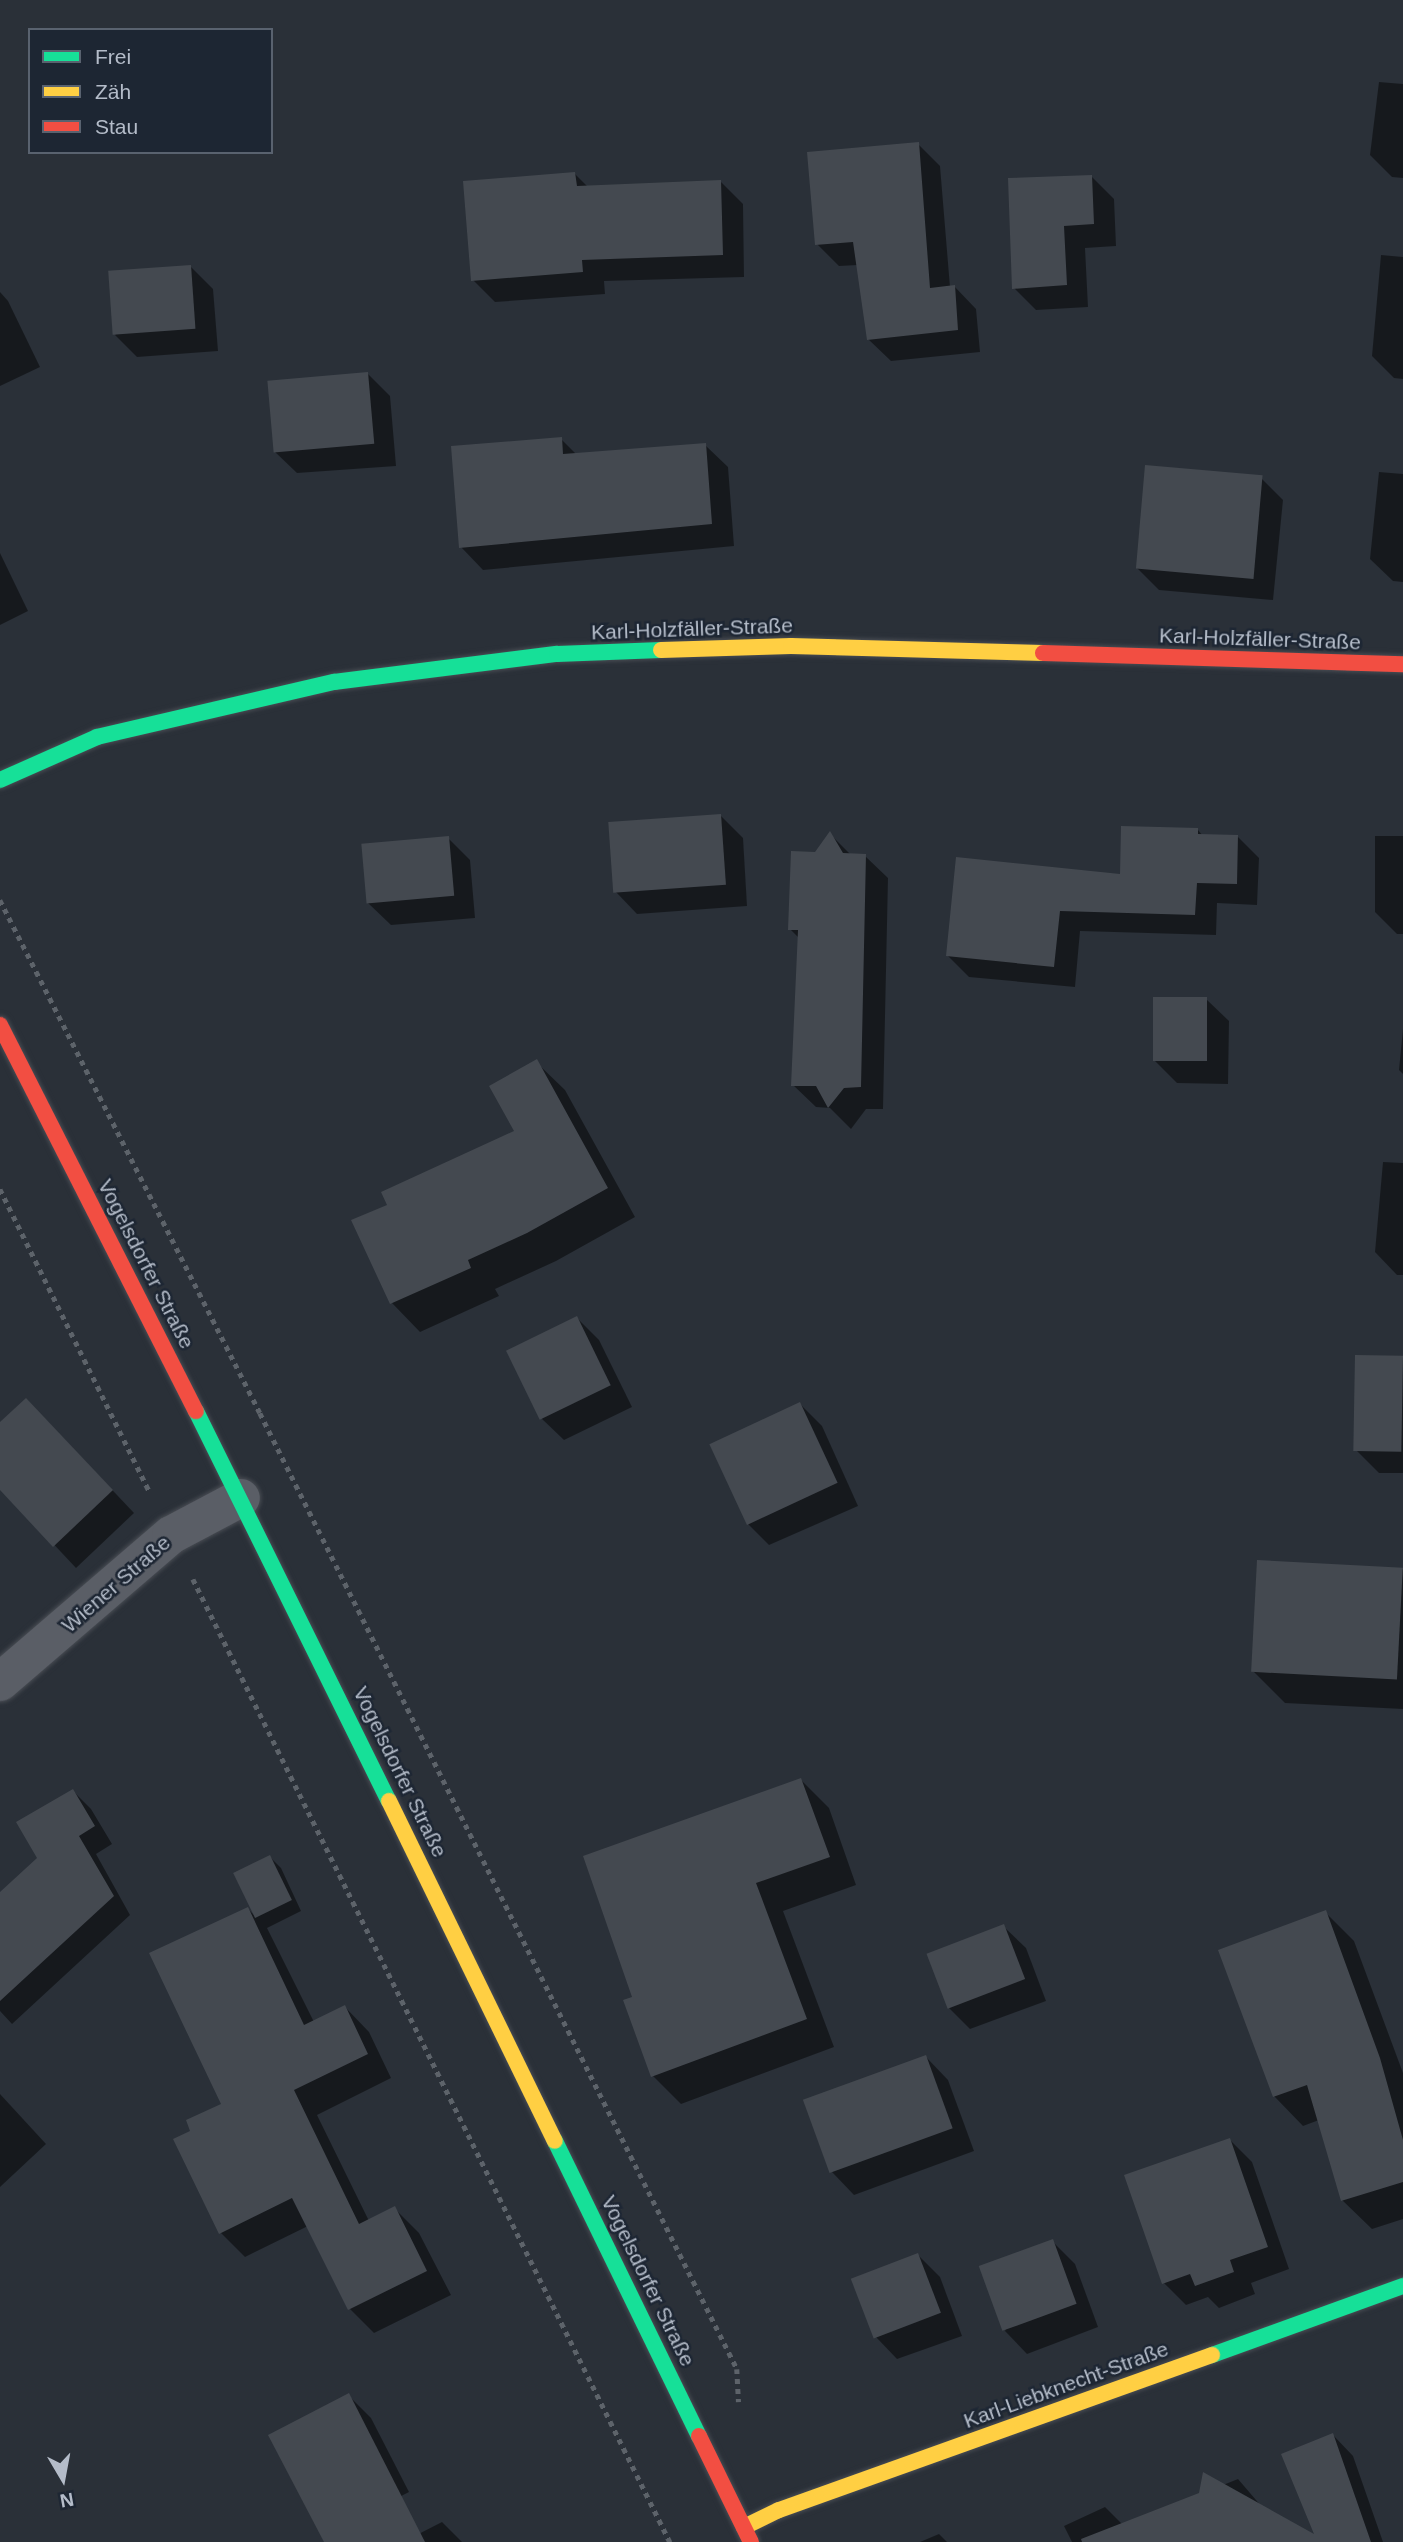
<!DOCTYPE html>
<meta charset="utf-8">
<style>
body{margin:0}
#map{position:relative;width:1403px;height:2542px;overflow:hidden;background:#2a3038;font-family:Helvetica,sans-serif}
div>[style]{position:absolute}
[style*='--x']{left:calc(var(--x)*1px);top:calc(var(--y)*1px);width:calc(var(--w)*1px);rotate:calc(var(--a)*1deg)}
.shadow>*{inset:0;background:#0007}
.building>*{inset:0;background:#444950;transform-origin:0 0}
.path>*{height:4.5px;margin-top:-2.25px;transform-origin:0;background:repeating-linear-gradient(90deg,#5d636a 0 5px,transparent 0 10px)}
.roads{filter:drop-shadow(0 0 2px #484c53) drop-shadow(0 0 2px #484c53)}
.street>*{height:38px;margin:-19px;padding:0 19px;transform-origin:19px;border-radius:19px;background:#5a5e66}
.fast>*{height:16px;margin:-8px;padding:0 8px;transform-origin:8px;border-radius:8px;background:#16e098}
.slow>*{height:16px;margin:-8px;padding:0 8px;transform-origin:8px;border-radius:8px;background:#ffcf43}
.jam>*{height:16px;margin:-8px;padding:0 8px;transform-origin:8px;border-radius:8px;background:#f24e42}
span{translate:-50% -50%;white-space:nowrap;text-align:center;line-height:1.15;-webkit-text-stroke:5px #1d2633;paint-order:stroke}
.street-label{font-size:21px;color:#b4bcc9}
.legend{position:absolute;left:28px;top:28px;width:245px;height:126px;box-sizing:border-box;background:#1d2633;border:2px solid #59626f;margin:0;padding:9px 12px;list-style:none;font-size:21px;color:#b4bcc9}
.legend li{display:flex;align-items:center;gap:14px;height:35px}
.legend b{width:35px;border:2px solid #59626f}
.north{position:absolute;left:28px;top:2444px;width:70px;height:70px;-webkit-text-stroke:5px #1d2633;paint-order:stroke;rotate:170deg;font-size:19px;font-weight:700;line-height:28px;text-align:center;color:#b4bcc9}
.north::after{content:'';display:block;margin:auto;width:24px;height:32px;background:#b4bcc9;clip-path:polygon(50% 0,100% 100%,50% 72%,0 100%)}
</style>
<div id="map">
<div class="shadow">
<div style="clip-path:polygon(1379px 82px,1403px 84px,1403px 178px,1392px 177px,1370px 155px)"></div>
<div style="clip-path:polygon(918px 144px,940px 166px,950px 287px,954px 286px,976px 309px,980px 352px,891px 361px,868px 339px,858px 265px,839px 266px,817px 244px)"></div>
<div style="clip-path:polygon(575px 174px,588px 187px,720px 181px,743px 204px,744px 277px,604px 281px,605px 294px,495px 302px,473px 280px)"></div>
<div style="clip-path:polygon(1092px 177px,1114px 199px,1116px 246px,1085px 248px,1088px 307px,1036px 310px,1014px 288px)"></div>
<div style="clip-path:polygon(1381px 255px,1403px 257px,1403px 379px,1394px 378px,1372px 356px)"></div>
<div style="clip-path:polygon(190px 266px,213px 289px,218px 351px,137px 357px,115px 335px)"></div>
<div style="clip-path:polygon(0 292px,8px 301px,40px 367px,0 386px)"></div>
<div style="clip-path:polygon(368px 374px,390px 396px,396px 466px,297px 473px,274px 451px)"></div>
<div style="clip-path:polygon(561px 439px,577px 455px,705px 445px,728px 467px,734px 546px,483px 570px,461px 547px)"></div>
<div style="clip-path:polygon(1379px 472px,1403px 474px,1403px 582px,1393px 581px,1370px 559px)"></div>
<div style="clip-path:polygon(1261px 478px,1283px 500px,1273px 600px,1159px 590px,1137px 568px)"></div>
<div style="clip-path:polygon(0 553px,28px 611px,0 625px)"></div>
<div style="clip-path:polygon(721px 816px,743px 838px,747px 906px,637px 914px,615px 891px)"></div>
<div style="clip-path:polygon(1198px 830px,1203px 836px,1238px 837px,1259px 858px,1257px 905px,1217px 903px,1216px 935px,1080px 931px,1075px 987px,969px 977px,948px 956px,1121px 875px)"></div>
<div style="clip-path:polygon(830px 834px,851px 855px,865px 856px,888px 878px,883px 1109px,866px 1109px,851px 1129px,830px 1108px,816px 1107px,793px 1085px,799px 938px,790px 929px,816px 854px)"></div>
<div style="clip-path:polygon(1375px 836px,1403px 836px,1403px 934px,1397px 934px,1375px 912px)"></div>
<div style="clip-path:polygon(448px 838px,470px 860px,475px 918px,391px 925px,368px 903px)"></div>
<div style="clip-path:polygon(1206px 999px,1229px 1021px,1228px 1084px,1177px 1083px,1155px 1061px)"></div>
<div style="clip-path:polygon(1403px 1029px,1403px 1074px,1399px 1070px)"></div>
<div style="clip-path:polygon(536px 1062px,565px 1090px,635px 1217px,556px 1261px,495px 1289px,499px 1296px,420px 1332px,392px 1303px,353px 1221px,389px 1206px,517px 1132px)"></div>
<div style="clip-path:polygon(1383px 1162px,1403px 1163px,1403px 1275px,1397px 1275px,1375px 1252px)"></div>
<div style="clip-path:polygon(577px 1318px,599px 1340px,632px 1407px,564px 1440px,541px 1418px)"></div>
<div style="clip-path:polygon(1403px 1357px,1403px 1473px,1379px 1473px,1356px 1450px)"></div>
<div style="clip-path:polygon(800px 1404px,822px 1426px,858px 1506px,769px 1545px,747px 1523px)"></div>
<div style="clip-path:polygon(48px 1422px,134px 1513px,76px 1568px,0 1487px,0 1424px)"></div>
<div style="clip-path:polygon(1403px 1569px,1403px 1709px,1285px 1703px,1253px 1671px)"></div>
<div style="clip-path:polygon(801px 1780px,829px 1808px,856px 1885px,783px 1911px,834px 2047px,681px 2104px,653px 2076px,634px 1998px)"></div>
<div style="clip-path:polygon(73px 1791px,91px 1809px,112px 1844px,96px 1854px,130px 1915px,12px 2024px,0 2011px,0 1894px,39px 1858px)"></div>
<div style="clip-path:polygon(270px 1857px,281px 1868px,301px 1911px,267px 1928px,314px 2022px,345px 2007px,369px 2032px,391px 2078px,317px 2115px,369px 2221px,394px 2208px,419px 2233px,451px 2295px,374px 2333px,350px 2309px,308px 2226px,245px 2257px,220px 2232px,193px 2132px,223px 2104px,248px 1909px,254px 1915px)"></div>
<div style="clip-path:polygon(1325px 1912px,1354px 1941px,1403px 2073px,1403px 2219px,1372px 2229px,1342px 2200px,1319px 2120px,1303px 2126px,1274px 2096px)"></div>
<div style="clip-path:polygon(1003px 1926px,1026px 1948px,1046px 2001px,970px 2029px,948px 2007px)"></div>
<div style="clip-path:polygon(926px 2057px,948px 2080px,974px 2151px,854px 2195px,832px 2172px,806px 2102px)"></div>
<div style="clip-path:polygon(0 2094px,46px 2144px,0 2187px)"></div>
<div style="clip-path:polygon(1230px 2140px,1252px 2162px,1289px 2269px,1251px 2283px,1255px 2294px,1219px 2308px,1208px 2297px,1186px 2305px,1164px 2283px)"></div>
<div style="clip-path:polygon(1052px 2241px,1075px 2264px,1098px 2327px,1027px 2354px,1005px 2331px)"></div>
<div style="clip-path:polygon(918px 2255px,940px 2277px,962px 2336px,897px 2359px,875px 2336px)"></div>
<div style="clip-path:polygon(348px 2395px,371px 2418px,409px 2492px,331px 2532px)"></div>
<div style="clip-path:polygon(1333px 2435px,1353px 2456px,1383px 2542px,1072px 2542px,1064px 2526px,1105px 2507px,1123px 2525px,1238px 2479px,1262px 2507px,1317px 2538px)"></div>
<div style="clip-path:polygon(442px 2522px,462px 2542px,403px 2542px)"></div>
<div style="clip-path:polygon(939px 2534px,947px 2542px,920px 2542px)"></div>
</div>
<div class="building">
<div style="clip-path:polygon(919px 142px,930px 288px,955px 285px,958px 330px,867px 340px,853px 242px,815px 245px,807px 152px)"></div>
<div style="clip-path:polygon(575px 172px,577px 186px,721px 180px,723px 255px,582px 260px,583px 272px,471px 281px,463px 181px)"></div>
<div style="clip-path:polygon(1092px 175px,1094px 224px,1064px 226px,1067px 285px,1012px 289px,1008px 178px)"></div>
<div style="left:191px;top:265px;width:64px;height:83px;rotate:86deg"></div>
<div style="left:368px;top:372px;width:72px;height:101px;rotate:85deg"></div>
<div style="clip-path:polygon(562px 437px,563px 454px,706px 443px,712px 524px,459px 548px,451px 446px)"></div>
<div style="left:1145px;top:465px;width:118px;height:104px;rotate:5deg"></div>
<div style="left:721px;top:814px;width:71px;height:113px;rotate:86deg"></div>
<div style="clip-path:polygon(1121px 826px,1198px 828px,1198px 834px,1238px 835px,1237px 884px,1197px 883px,1195px 915px,1060px 911px,1054px 967px,946px 956px,956px 857px,1120px 874px)"></div>
<div style="clip-path:polygon(830px 831px,843px 853px,866px 854px,861px 1087px,844px 1088px,828px 1108px,816px 1086px,791px 1086px,798px 930px,788px 930px,791px 851px,815px 852px)"></div>
<div style="left:449px;top:836px;width:60px;height:88px;rotate:85deg"></div>
<div style="left:1153px;top:997px;width:54px;height:64px"></div>
<div style="clip-path:polygon(537px 1059px,608px 1188px,527px 1233px,468px 1260px,471px 1268px,390px 1304px,351px 1220px,387px 1205px,381px 1192px,514px 1131px,489px 1086px)"></div>
<div style="left:577px;top:1316px;width:77px;height:79px;rotate:64deg"></div>
<div style="left:1355px;top:1355px;width:48px;height:96px;rotate:1deg"></div>
<div style="clip-path:polygon(26px 1398px,113px 1490px,53px 1547px,0 1490px,0 1422px)"></div>
<div style="left:800px;top:1402px;width:89px;height:100px;rotate:65deg"></div>
<div style="left:1257px;top:1560px;width:146px;height:112px;rotate:3deg"></div>
<div style="clip-path:polygon(801px 1778px,830px 1857px,756px 1883px,807px 2019px,651px 2077px,623px 2000px,632px 1997px,583px 1856px)"></div>
<div style="clip-path:polygon(73px 1789px,95px 1826px,79px 1836px,114px 1896px,0 2001px,0 1892px,37px 1858px,16px 1822px)"></div>
<div style="left:270px;top:1855px;width:50px;height:41px;rotate:64deg"></div>
<div style="clip-path:polygon(248px 1907px,304px 2025px,345px 2005px,368px 2054px,294px 2090px,359px 2224px,395px 2206px,427px 2271px,348px 2310px,292px 2198px,219px 2234px,173px 2139px,190px 2131px,186px 2120px,221px 2104px,149px 1953px)"></div>
<div style="clip-path:polygon(1326px 1910px,1380px 2058px,1403px 2140px,1403px 2182px,1341px 2201px,1307px 2085px,1273px 2097px,1218px 1950px)"></div>
<div style="left:1004px;top:1924px;width:59px;height:83px;rotate:69deg"></div>
<div style="left:926px;top:2055px;width:78px;height:131px;rotate:70deg"></div>
<div style="clip-path:polygon(1230px 2138px,1268px 2247px,1230px 2260px,1234px 2272px,1195px 2286px,1190px 2274px,1162px 2284px,1124px 2175px)"></div>
<div style="left:1053px;top:2239px;width:69px;height:79px;rotate:70deg"></div>
<div style="left:918px;top:2253px;width:64px;height:72px;rotate:69deg"></div>
<div style="clip-path:polygon(349px 2393px,425px 2542px,324px 2542px,268px 2435px)"></div>
<div style="clip-path:polygon(1333px 2433px,1371px 2542px,1082px 2542px,1081px 2539px,1199px 2493px,1203px 2472px,1314px 2534px,1281px 2454px)"></div>
</div>
<div class="path">
<div style="--x:0;--y:900;--w:575;--a:63.12"></div>
<div style="--x:260;--y:1413;--w:1068;--a:63.48"></div>
<div style="--x:737;--y:2369;--w:33;--a:87"></div>
<div style="--x:0;--y:1189;--w:339;--a:63.7"></div>
<div style="--x:193;--y:1579;--w:1075;--a:63.65"></div>
</div>
<div class="roads">
<div class="street">
<div style="--x:0;--y:1682;--w:225;--a:-40.7"></div>
<div style="--x:171;--y:1535;--w:79;--a:-27.9"></div>
</div>
<div class="fast">
<div style="--x:0;--y:780;--w:106;--a:-23.9"></div>
<div style="--x:97;--y:737;--w:243;--a:-13.1"></div>
<div style="--x:334;--y:682;--w:225;--a:-7.2"></div>
<div style="--x:557;--y:654;--w:104;--a:-2.2"></div>
<div style="--x:196;--y:1411;--w:435;--a:63.7"></div>
<div style="--x:555;--y:2141;--w:328;--a:64"></div>
<div style="--x:1212;--y:2355;--w:203;--a:-19.9"></div>
</div>
<div class="slow">
<div style="--x:661;--y:650;--w:130;--a:-1.8"></div>
<div style="--x:791;--y:646;--w:252;--a:1.6"></div>
<div style="--x:389;--y:1801;--w:378;--a:64"></div>
<div style="--x:744;--y:2527;--w:39;--a:-26"></div>
<div style="--x:779;--y:2510;--w:460;--a:-19.7"></div>
</div>
<div class="jam">
<div style="--x:1043;--y:653;--w:360;--a:1.8"></div>
<div style="--x:0;--y:1025;--w:433;--a:63.1"></div>
<div style="--x:699;--y:2436;--w:118;--a:63.9"></div>
</div>
</div>
<div class="street-label">
<span style="left:692px;top:629px;rotate:-2deg">Karl-Holzfäller-Straße</span>
<span style="left:1260px;top:639px;rotate:2deg">Karl-Holzfäller-Straße</span>
<span style="left:146px;top:1264px;rotate:63deg">Vogelsdorfer Straße</span>
<span style="left:116px;top:1584px;rotate:-41deg">Wiener Straße</span>
<span style="left:400px;top:1772px;rotate:64deg">Vogelsdorfer Straße</span>
<span style="left:648px;top:2281px;rotate:64deg">Vogelsdorfer Straße</span>
<span style="left:1066px;top:2385px;rotate:-20deg">Karl-Liebknecht-Straße</span>
</div>
<ul class="legend">
<li><b style="height:9px;background:#16e098"></b>Frei</li>
<li><b style="height:9px;background:#ffcf43"></b>Zäh</li>
<li><b style="height:9px;background:#f24e42"></b>Stau</li>
</ul>
<div class="north">N</div>
</div>
